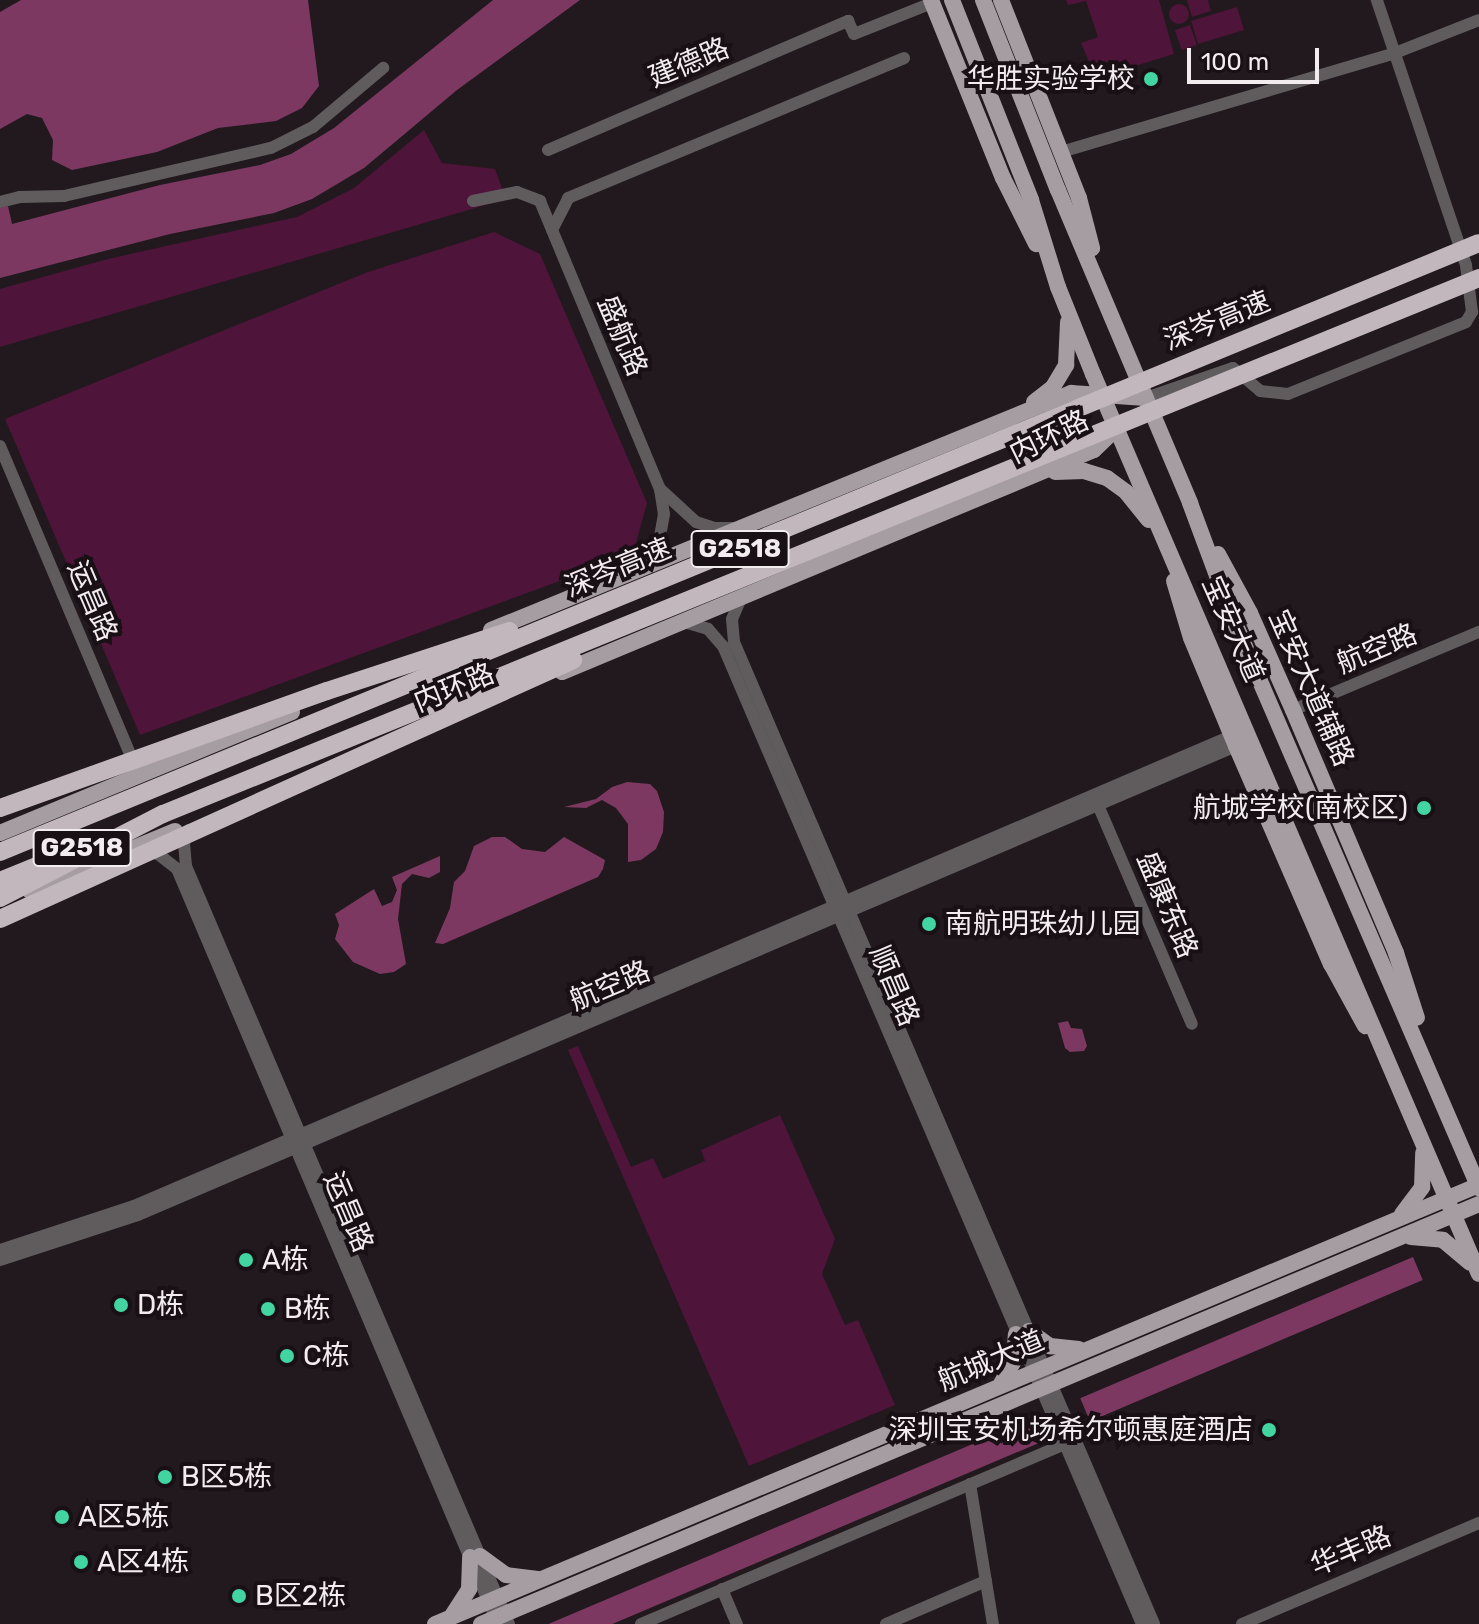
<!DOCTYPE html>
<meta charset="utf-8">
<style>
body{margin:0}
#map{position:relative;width:1479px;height:1624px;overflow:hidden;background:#21191d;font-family:Rubik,"Noto Sans SC",sans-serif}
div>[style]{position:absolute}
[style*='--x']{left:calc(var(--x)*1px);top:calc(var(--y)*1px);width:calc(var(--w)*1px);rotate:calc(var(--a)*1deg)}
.green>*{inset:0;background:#4f143a;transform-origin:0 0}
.round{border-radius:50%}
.water>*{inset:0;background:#7c3861;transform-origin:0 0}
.pier>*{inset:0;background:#21191d;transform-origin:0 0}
.minor>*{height:12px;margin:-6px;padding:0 6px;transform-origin:6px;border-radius:6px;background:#605c5e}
.major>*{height:16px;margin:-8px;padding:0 8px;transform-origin:8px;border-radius:8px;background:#a69da2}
.highway>*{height:18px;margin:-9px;padding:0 9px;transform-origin:9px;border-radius:9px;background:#c2b7bd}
.highway-bridge>*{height:18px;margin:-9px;padding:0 9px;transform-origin:9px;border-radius:9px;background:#c2b7bd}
.dots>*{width:22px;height:22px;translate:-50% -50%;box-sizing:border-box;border:4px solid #181014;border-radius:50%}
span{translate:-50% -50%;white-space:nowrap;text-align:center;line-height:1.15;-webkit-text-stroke:8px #181014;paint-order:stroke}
.shield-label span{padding:2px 6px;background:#181014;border:2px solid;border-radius:6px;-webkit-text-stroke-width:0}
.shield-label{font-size:26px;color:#f2ecef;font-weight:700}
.street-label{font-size:28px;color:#f2ecef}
.poi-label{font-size:28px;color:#f2ecef}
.right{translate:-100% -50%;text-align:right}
.left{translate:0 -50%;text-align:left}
.scale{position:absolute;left:1187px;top:48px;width:132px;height:36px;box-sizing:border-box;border:4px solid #f2ecef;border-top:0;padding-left:10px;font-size:24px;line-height:28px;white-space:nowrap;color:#f2ecef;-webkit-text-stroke:6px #181014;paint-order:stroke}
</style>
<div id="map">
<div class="green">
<div style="clip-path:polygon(1066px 0,1159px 0,1174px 54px,1096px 78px,1081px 43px,1098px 37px,1086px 1px,1068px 5px)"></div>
<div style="clip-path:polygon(1187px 0,1208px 0,1211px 11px,1192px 17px)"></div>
<div class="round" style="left:1169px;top:4px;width:20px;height:20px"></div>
<div style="left:1237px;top:7px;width:24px;height:48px;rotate:73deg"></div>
<div style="left:1190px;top:25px;width:21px;height:16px;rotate:71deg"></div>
<div style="clip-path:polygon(424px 130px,442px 163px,495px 169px,506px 199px,0 347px,0 289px,108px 259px,297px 217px,354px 188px)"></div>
<div style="clip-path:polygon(494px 232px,540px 254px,647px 503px,633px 554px,140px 735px,5px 419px,368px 272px)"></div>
<div style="clip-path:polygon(578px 1046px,631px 1167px,653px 1158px,663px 1179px,705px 1161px,701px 1150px,780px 1115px,835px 1239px,822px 1274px,845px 1325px,858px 1320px,895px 1405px,749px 1466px,568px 1050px)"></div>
</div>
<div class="water">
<div style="clip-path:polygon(21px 0,308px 0,319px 86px,302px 108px,276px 121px,218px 128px,157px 152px,72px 170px,52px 160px,53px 140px,42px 118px,27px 114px,0 129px,0 12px)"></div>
<div style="clip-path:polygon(493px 0,580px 0,457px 90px,364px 168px,312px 199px,274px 213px,170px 234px,0 278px,0 208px,8px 206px,12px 224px,160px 185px,260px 165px,291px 154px,334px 128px)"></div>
<div style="clip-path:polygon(627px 782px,650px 784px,657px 791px,664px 812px,663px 832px,656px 849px,641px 860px,628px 862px,628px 824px,616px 808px,602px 800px,586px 808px,564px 807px,596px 799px,612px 787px)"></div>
<div style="clip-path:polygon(492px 837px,505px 837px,522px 849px,545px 852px,564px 837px,605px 860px,603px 869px,598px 877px,443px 944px,435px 943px,450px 908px,454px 882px,465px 871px,474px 846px)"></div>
<div style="clip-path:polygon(440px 856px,440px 872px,429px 878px,412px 874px,402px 884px,398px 919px,406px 964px,394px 972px,380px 974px,353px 962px,335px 939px,339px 925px,335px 914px,374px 889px,382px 906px,392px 902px,397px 890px,392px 877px)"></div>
<div style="clip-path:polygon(1068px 1021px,1071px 1028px,1082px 1029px,1087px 1046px,1084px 1051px,1070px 1052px,1065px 1048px,1058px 1023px)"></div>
<div style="left:1413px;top:1257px;width:25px;height:947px;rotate:67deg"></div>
</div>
<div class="pier">
<div style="left:1078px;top:1393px;width:34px;height:53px;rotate:67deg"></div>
</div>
<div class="minor">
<div style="--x:548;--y:150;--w:327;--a:-23.3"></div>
<div style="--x:848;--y:21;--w:14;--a:65"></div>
<div style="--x:854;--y:34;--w:84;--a:-21.7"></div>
<div style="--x:1061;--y:152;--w:348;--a:-16.5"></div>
<div style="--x:1395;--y:53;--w:90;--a:-21.4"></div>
<div style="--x:473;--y:201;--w:45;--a:-11.6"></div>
<div style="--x:517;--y:192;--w:25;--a:21"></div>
<div style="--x:540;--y:201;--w:312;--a:67.4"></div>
<div style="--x:660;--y:489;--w:25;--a:81"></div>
<div style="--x:664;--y:514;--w:28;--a:100"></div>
<div style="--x:659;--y:542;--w:33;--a:131"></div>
<div style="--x:0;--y:202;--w:21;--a:-14"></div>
<div style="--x:20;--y:197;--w:44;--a:-1.3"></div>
<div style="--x:64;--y:196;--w:212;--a:-13.1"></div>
<div style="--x:271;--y:148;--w:47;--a:-26.6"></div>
<div style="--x:313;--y:127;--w:92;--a:-40.1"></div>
<div style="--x:552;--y:230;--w:36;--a:-63"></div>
<div style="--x:568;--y:198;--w:364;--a:-22.6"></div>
<div style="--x:1146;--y:398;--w:92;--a:-19"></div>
<div style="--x:1233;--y:368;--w:35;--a:40"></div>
<div style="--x:1260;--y:391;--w:28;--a:6"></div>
<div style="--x:1288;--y:394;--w:192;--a:-22"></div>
<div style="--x:1466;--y:322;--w:12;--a:-59"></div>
<div style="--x:1472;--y:312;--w:47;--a:-97.3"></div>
<div style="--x:1466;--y:265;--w:280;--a:-108.6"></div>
<div style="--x:0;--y:446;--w:346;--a:67.1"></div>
<div style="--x:660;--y:489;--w:49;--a:42.5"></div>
<div style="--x:696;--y:522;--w:20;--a:18"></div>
<div style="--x:715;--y:528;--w:20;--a:0"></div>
<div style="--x:741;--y:598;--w:23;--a:113"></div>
<div style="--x:732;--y:619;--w:23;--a:85"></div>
<div style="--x:734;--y:642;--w:1068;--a:66.84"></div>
<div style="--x:684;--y:622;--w:25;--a:16"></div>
<div style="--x:708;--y:629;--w:23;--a:49"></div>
<div style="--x:723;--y:646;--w:1064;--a:66.81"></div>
<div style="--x:1293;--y:710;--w:202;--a:-22.8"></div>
<div style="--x:1098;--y:805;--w:238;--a:66.8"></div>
<div style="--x:189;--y:830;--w:14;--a:111"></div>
<div style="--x:184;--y:843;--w:23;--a:85"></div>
<div style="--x:186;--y:866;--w:824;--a:66.92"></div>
<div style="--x:147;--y:851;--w:11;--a:15"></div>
<div style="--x:158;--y:854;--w:24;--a:38"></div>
<div style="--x:177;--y:869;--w:820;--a:66.97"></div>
<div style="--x:0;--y:1250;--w:141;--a:-18.2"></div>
<div style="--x:134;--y:1206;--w:1193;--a:-23.19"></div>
<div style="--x:0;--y:1260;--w:145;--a:-18.1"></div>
<div style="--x:138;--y:1215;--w:1194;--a:-23.13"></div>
<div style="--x:970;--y:1484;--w:142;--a:80.7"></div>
<div style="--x:722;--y:1589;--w:38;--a:67"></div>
<div style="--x:641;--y:1624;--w:465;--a:-23"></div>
<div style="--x:886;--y:1624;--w:109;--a:-23.3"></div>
<div style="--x:1242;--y:1624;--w:258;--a:-23.1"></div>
</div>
<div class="major">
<div style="--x:931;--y:0;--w:192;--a:68"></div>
<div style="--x:1003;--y:178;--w:74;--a:63.4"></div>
<div style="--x:952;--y:0;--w:215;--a:68.4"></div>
<div style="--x:1031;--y:200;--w:91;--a:72.8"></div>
<div style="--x:1058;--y:287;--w:94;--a:68.1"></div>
<div style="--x:1093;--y:374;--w:979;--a:66.79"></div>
<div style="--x:983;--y:0;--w:204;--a:68.5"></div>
<div style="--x:1058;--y:190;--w:340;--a:67.1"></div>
<div style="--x:1190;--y:503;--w:126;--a:69.6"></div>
<div style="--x:1234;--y:621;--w:618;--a:66.63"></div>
<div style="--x:1001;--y:0;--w:213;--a:68.5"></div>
<div style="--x:1079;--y:198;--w:52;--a:75.4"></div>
<div style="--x:1034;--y:402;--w:24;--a:-38"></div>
<div style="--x:1053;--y:387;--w:26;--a:-59"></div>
<div style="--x:1066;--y:365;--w:43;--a:-87.3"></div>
<div style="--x:1055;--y:472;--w:29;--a:-2"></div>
<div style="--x:1084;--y:471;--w:24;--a:17"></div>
<div style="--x:1107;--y:478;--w:24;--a:36"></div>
<div style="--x:1126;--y:492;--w:36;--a:51"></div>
<div style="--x:1218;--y:554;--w:67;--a:61.5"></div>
<div style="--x:1250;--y:613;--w:106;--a:66.1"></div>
<div style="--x:1293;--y:710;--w:264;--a:67"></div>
<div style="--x:1396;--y:953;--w:68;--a:72.1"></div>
<div style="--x:1174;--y:581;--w:59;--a:73.4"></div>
<div style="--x:1191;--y:638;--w:117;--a:67.4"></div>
<div style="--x:1236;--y:746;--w:238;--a:66.5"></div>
<div style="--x:1331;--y:964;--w:71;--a:61.3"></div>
<div style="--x:491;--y:630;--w:627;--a:-22.23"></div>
<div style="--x:1071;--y:393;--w:75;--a:3.8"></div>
<div style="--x:562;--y:672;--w:576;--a:-22.65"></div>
<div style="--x:1094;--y:450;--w:36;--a:-44"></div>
<div style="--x:0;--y:833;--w:316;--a:-22.5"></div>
<div style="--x:30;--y:891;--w:157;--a:-22.5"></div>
<div style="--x:1402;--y:1214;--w:34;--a:-53"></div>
<div style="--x:1422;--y:1187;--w:34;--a:-88"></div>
<div style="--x:1411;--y:1237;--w:32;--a:5"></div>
<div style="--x:1443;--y:1240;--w:35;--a:40"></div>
<div style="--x:1029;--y:1331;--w:26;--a:36"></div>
<div style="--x:1050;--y:1346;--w:29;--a:6"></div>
<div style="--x:1001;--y:1384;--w:26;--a:-61"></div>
<div style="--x:1014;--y:1361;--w:27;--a:-86"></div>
<div style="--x:480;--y:1556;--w:32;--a:36"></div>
<div style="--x:506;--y:1575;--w:32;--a:7"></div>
<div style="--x:453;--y:1614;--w:30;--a:-57"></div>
<div style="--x:469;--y:1589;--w:32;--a:-88"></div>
<div style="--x:435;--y:1624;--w:1133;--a:-22.81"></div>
<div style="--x:481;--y:1624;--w:1083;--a:-22.82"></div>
</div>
<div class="highway">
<div style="--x:0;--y:881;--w:66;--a:-22.3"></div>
<div style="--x:0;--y:898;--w:183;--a:-27.3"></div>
</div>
<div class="highway-bridge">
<div style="--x:0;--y:808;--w:347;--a:-19.7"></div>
<div style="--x:327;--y:691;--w:192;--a:-18.2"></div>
<div style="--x:163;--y:814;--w:1421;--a:-22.16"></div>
<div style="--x:0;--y:852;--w:1599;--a:-22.38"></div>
<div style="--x:0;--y:919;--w:629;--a:-24.32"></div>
</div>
<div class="dots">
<div style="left:1151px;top:79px;background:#42d4a1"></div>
<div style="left:1424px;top:808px;background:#42d4a1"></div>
<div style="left:929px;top:924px;background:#42d4a1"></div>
<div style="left:246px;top:1260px;background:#42d4a1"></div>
<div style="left:121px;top:1305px;background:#42d4a1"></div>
<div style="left:268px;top:1309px;background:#42d4a1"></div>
<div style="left:287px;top:1356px;background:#42d4a1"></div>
<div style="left:1269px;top:1430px;background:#42d4a1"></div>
<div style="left:165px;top:1477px;background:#42d4a1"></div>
<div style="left:62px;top:1517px;background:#42d4a1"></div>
<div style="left:81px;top:1562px;background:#42d4a1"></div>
<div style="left:239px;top:1596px;background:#42d4a1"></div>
</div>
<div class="shield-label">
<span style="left:740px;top:549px">G2518</span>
<span style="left:82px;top:848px">G2518</span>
</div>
<div class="street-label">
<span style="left:689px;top:63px;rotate:-23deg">建德路</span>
<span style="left:1217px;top:321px;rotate:-22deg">深岑高速</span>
<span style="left:622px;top:336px;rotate:67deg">盛航路</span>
<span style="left:1049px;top:437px;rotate:-26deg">内环路</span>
<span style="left:618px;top:568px;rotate:-22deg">深岑高速</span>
<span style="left:92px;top:601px;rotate:67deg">运昌路</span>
<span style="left:1233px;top:629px;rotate:66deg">宝安大道</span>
<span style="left:1377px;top:649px;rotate:-23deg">航空路</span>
<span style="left:454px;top:688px;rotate:-22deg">内环路</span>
<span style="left:1311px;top:688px;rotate:66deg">宝安大道辅路</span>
<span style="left:1167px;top:905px;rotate:67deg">盛康东路</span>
<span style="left:610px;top:986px;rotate:-23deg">航空路</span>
<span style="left:894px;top:986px;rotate:67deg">顺昌路</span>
<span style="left:348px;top:1212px;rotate:67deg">运昌路</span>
<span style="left:991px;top:1361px;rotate:-23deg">航城大道</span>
<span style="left:1351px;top:1551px;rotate:-23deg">华丰路</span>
</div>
<div class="poi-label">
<span class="right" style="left:1135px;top:79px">华胜实验学校</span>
<span class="right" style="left:1408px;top:808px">航城学校(南校区)</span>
<span class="left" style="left:945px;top:924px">南航明珠幼儿园</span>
<span class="left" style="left:262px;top:1260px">A栋</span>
<span class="left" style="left:137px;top:1305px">D栋</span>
<span class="left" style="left:284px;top:1309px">B栋</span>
<span class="left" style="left:303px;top:1356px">C栋</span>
<span class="right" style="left:1253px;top:1430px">深圳宝安机场希尔顿惠庭酒店</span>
<span class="left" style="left:181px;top:1477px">B区5栋</span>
<span class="left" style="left:78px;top:1517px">A区5栋</span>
<span class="left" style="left:97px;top:1562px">A区4栋</span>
<span class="left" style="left:255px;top:1596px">B区2栋</span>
</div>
<div class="scale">100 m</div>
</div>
